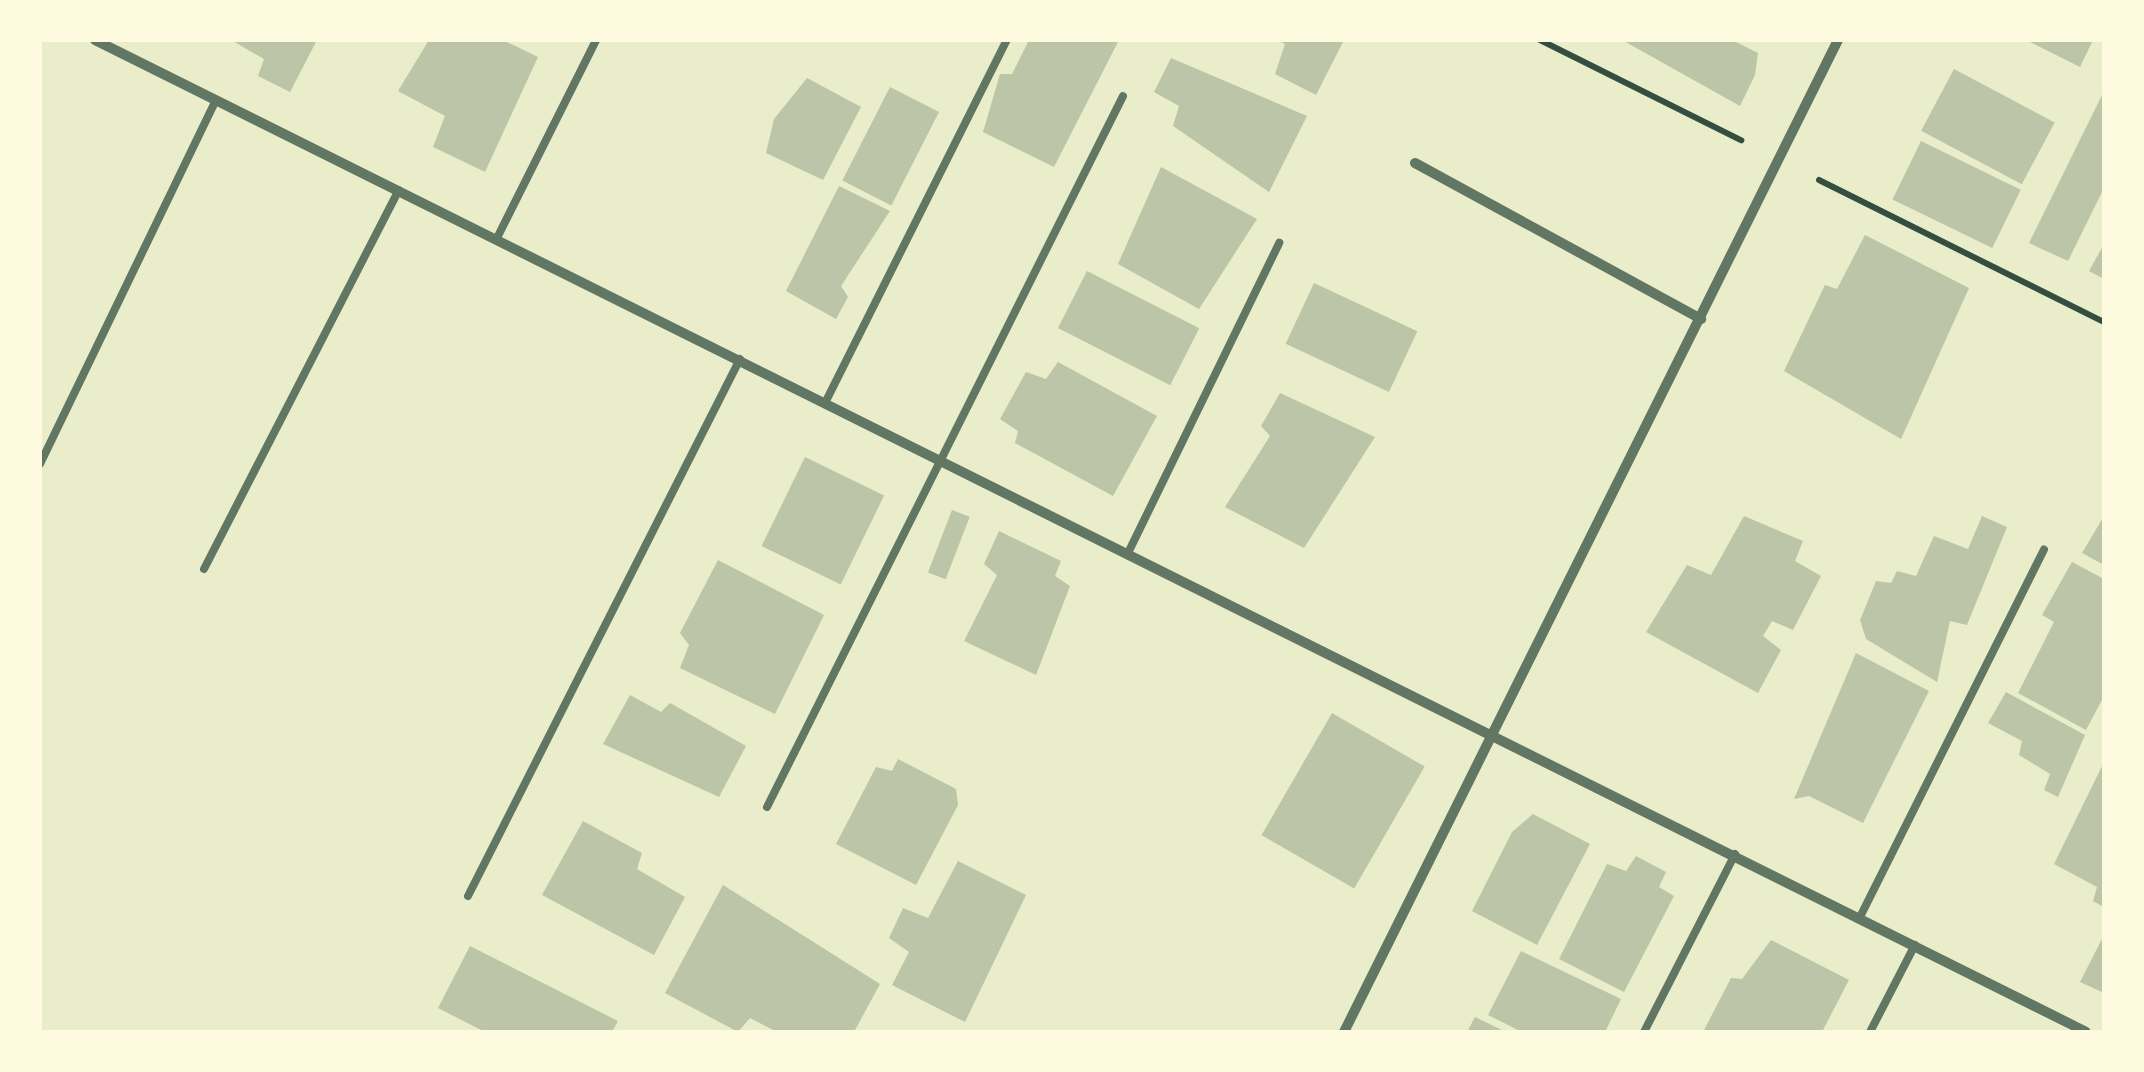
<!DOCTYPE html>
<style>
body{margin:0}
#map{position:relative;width:2144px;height:1072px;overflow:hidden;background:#e9edc9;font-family:Jost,sans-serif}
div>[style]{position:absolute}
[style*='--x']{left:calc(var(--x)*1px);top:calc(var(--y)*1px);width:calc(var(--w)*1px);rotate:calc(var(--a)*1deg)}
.building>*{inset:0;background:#bcc5a7;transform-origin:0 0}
.path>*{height:6px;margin:-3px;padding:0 3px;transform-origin:3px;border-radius:3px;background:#344e41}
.service>*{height:8px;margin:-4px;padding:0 4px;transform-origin:4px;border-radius:4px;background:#617663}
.minor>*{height:10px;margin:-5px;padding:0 5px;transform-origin:5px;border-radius:5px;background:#617663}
span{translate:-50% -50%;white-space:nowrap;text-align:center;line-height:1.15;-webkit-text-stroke:8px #fefae0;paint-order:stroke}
.frame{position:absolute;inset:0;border:42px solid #fefae0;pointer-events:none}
</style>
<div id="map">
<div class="building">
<div style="clip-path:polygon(231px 40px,317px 40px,290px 92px,258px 76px,264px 59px)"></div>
<div style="clip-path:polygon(429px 40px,503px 40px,538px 57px,485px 172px,433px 147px,445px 116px,398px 91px)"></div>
<div style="clip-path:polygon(1029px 40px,1118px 42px,1054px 167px,983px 132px,1000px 74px,1012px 74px)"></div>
<div style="clip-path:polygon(1276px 40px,1344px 40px,1316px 95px,1275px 74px,1285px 44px)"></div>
<div style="clip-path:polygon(1622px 40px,1732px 40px,1758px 53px,1755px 75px,1740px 106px)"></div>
<div style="clip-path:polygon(2026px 40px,2093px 40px,2080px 67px)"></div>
<div style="clip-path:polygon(1171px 58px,1307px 116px,1269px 192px,1173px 126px,1179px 106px,1154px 92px)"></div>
<div style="left:1954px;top:69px;width:114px;height:70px;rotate:28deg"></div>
<div style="clip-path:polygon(807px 78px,861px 107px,823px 180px,766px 153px,774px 119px)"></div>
<div style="left:890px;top:87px;width:55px;height:105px;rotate:27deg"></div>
<div style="clip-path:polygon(2104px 91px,2104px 188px,2068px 261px,2029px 243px)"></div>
<div style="left:1921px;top:141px;width:111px;height:65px;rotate:26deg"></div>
<div style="clip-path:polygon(1161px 167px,1257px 219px,1199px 309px,1118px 264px)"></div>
<div style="clip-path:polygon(839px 186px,890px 211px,841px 286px,848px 297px,836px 319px,786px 291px)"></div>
<div style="clip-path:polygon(1865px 235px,1969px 288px,1901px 439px,1784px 371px,1825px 285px,1837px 289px)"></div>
<div style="clip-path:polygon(2104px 244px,2104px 279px,2089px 271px)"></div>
<div style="left:1087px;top:271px;width:126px;height:64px;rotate:27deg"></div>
<div style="left:1314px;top:283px;width:114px;height:67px;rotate:25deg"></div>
<div style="clip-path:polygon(1058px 362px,1157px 416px,1113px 496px,1015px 443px,1018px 431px,1000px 419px,1026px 372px,1046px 379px)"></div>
<div style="clip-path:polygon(1280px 393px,1375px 437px,1304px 548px,1225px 507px,1270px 436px,1261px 426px)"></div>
<div style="left:805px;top:457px;width:88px;height:99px;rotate:26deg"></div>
<div style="left:952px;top:510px;width:19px;height:67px;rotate:21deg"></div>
<div style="clip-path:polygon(1744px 516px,1803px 541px,1795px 561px,1821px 576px,1793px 630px,1772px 621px,1763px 636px,1781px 650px,1758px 693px,1646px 632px,1687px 565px,1711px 575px)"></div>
<div style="clip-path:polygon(1982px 516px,2007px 527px,1967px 625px,1950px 621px,1937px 682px,1866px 639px,1860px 620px,1876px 581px,1891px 583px,1897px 571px,1916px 576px,1934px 536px,1968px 549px)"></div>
<div style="clip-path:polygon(2104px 516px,2104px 565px,2082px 553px)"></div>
<div style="clip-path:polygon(999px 531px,1061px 561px,1055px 576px,1070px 586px,1036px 675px,964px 641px,997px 575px,984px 564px)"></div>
<div style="clip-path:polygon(718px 560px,824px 615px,775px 714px,680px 668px,689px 645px,680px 633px)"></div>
<div style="clip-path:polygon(2072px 562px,2104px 579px,2104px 696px,2086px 730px,2018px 693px,2054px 622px,2042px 615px)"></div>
<div style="clip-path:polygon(1856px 653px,1929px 691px,1863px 823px,1809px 796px,1794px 799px)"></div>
<div style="clip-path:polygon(2006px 692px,2085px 735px,2058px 797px,2044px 790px,2050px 774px,2019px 755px,2022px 741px,1988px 723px)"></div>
<div style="clip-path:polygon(630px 695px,661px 712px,670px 703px,746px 746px,719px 797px,603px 744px)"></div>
<div style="left:1332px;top:713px;width:107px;height:141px;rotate:30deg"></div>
<div style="clip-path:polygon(898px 759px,956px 789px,958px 805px,916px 885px,836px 844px,876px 767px,892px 771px)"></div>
<div style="clip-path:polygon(2104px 762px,2104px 907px,2093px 901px,2097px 887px,2054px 864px)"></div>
<div style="clip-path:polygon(1533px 814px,1590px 844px,1537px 945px,1472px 911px,1512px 832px)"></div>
<div style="clip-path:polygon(583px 821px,642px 853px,637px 869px,685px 897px,654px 955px,542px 895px)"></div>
<div style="clip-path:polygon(1636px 856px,1666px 872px,1659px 887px,1674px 896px,1624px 992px,1559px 959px,1607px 864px,1626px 871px)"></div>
<div style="clip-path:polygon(958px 861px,1026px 895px,965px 1022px,892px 985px,909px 952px,889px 938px,903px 908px,928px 918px)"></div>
<div style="clip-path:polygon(723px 885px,880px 984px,854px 1032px,777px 1032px,750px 1018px,738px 1032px,665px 993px)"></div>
<div style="clip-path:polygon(2104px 935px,2104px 993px,2080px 982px)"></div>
<div style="clip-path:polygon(1771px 940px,1849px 980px,1822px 1032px,1703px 1032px,1731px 978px,1742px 979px)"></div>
<div style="clip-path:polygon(470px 946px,618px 1021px,612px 1032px,485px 1032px,438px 1008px)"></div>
<div style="clip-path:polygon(1521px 951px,1621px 999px,1605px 1032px,1522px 1032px,1488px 1015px)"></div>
<div style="clip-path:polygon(1475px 1017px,1506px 1032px,1467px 1032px)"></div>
</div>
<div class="path">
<div style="--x:1540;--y:40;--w:225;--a:26.5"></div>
<div style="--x:1819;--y:180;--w:318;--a:26.5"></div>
</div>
<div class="service">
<div style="--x:497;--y:238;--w:221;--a:-63.4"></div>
<div style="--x:826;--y:401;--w:404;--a:-63.4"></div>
<div style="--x:40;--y:464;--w:404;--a:-64.2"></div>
<div style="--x:1129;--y:551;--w:343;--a:-64"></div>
<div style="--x:204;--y:569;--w:426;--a:-62.8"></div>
<div style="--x:767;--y:807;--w:795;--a:-63.4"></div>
<div style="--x:468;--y:896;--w:602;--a:-63.14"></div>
<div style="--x:1860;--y:917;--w:411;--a:-63.4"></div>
<div style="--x:1644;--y:1032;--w:200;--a:-62.9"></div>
<div style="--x:1870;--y:1032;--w:98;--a:-62.7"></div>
</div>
<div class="minor">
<div style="--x:95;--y:40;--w:2224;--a:26.48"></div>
<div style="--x:1415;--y:163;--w:326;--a:28.6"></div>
<div style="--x:1344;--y:1032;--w:1108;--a:-63.53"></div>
</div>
<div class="frame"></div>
</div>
